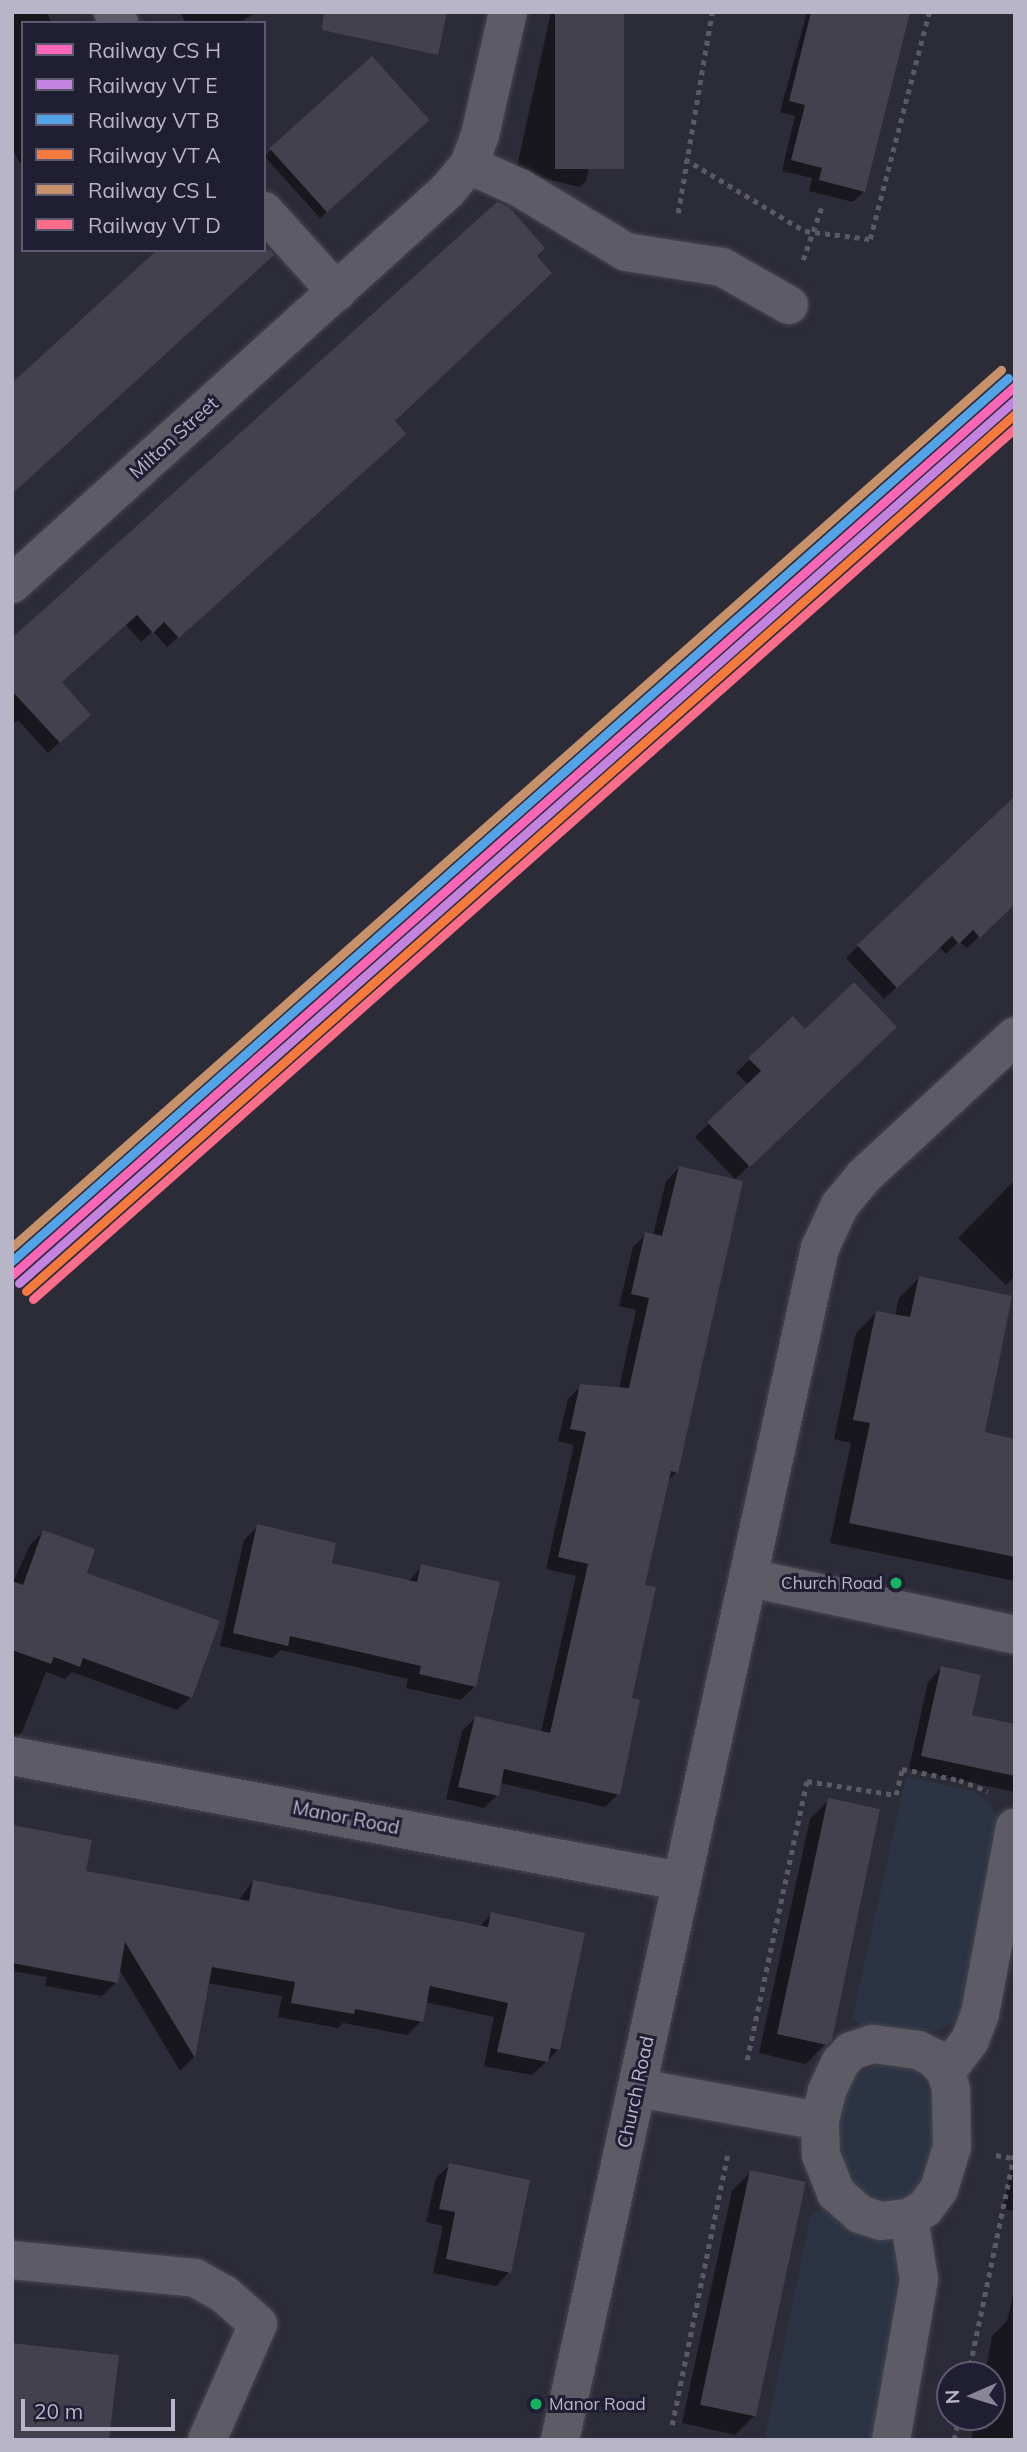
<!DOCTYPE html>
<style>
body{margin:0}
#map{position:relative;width:1027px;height:2452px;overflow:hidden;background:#2c2b38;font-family:Mulish,sans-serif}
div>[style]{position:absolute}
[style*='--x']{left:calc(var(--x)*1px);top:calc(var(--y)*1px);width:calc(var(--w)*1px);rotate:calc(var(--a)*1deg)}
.green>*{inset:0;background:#2c3443}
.shadow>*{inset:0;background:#0007}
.building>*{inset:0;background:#42414d;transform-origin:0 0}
.path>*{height:4.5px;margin-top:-2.25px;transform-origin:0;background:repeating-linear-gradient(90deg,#5a5a63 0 5px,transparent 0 10px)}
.roads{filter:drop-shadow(0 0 2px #47464f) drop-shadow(0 0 2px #47464f)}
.minor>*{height:38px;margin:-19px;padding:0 19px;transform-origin:19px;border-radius:19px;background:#5c5b66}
.rail-1>*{height:9px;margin:-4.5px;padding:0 4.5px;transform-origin:4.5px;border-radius:4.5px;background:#fa66b7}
.rail-2>*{height:9px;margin:-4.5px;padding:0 4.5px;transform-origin:4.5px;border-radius:4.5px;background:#c483df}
.rail-3>*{height:9px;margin:-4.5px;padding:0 4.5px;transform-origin:4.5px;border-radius:4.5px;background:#53a3e8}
.rail-4>*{height:9px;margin:-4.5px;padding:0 4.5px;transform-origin:4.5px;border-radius:4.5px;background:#f6793e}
.rail-5>*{height:9px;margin:-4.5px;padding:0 4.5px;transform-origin:4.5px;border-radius:4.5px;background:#c7916a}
.rail-6>*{height:9px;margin:-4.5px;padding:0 4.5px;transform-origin:4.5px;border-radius:4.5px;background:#fb6d88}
.dots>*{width:19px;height:19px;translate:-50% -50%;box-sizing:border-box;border:4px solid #201e33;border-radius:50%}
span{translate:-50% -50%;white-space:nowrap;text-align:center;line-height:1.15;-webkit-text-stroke:6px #201e33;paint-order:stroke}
.bus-label{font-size:17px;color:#b8b5c9}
.right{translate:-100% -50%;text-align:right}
.left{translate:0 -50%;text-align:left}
.street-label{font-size:19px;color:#b8b5c9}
.frame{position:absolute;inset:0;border:14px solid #b8b5c9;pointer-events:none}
.legend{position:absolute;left:21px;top:21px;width:245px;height:231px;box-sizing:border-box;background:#201e33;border:2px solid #5d5a6f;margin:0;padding:9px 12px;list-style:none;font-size:21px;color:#b8b5c9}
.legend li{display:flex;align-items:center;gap:14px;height:35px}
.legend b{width:35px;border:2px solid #5d5a6f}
.north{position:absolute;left:936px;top:2361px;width:70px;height:70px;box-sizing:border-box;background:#201e33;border:2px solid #5d5a6f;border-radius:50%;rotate:267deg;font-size:19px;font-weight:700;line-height:28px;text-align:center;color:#b8b5c9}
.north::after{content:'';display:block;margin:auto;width:24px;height:32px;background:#878596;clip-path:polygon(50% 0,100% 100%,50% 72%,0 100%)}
.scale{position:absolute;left:21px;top:2399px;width:154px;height:32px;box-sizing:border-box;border:4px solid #b8b5c9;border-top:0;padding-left:9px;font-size:21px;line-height:24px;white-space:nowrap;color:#b8b5c9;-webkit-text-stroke:5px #201e33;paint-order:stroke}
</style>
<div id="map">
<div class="green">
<div style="clip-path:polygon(906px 1777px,973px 1791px,990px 1804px,1001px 1824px,961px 2014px,957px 2021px,937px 2031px,862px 2025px,852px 2019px)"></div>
<div style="clip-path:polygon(888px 2059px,916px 2068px,934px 2099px,935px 2145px,927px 2169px,908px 2197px,897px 2201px,869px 2197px,854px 2187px,839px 2150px,838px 2128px,846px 2089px,857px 2074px)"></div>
<div style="clip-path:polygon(825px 2209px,833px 2217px,888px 2241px,906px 2268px,874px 2440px,770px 2440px,766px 2434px,811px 2213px)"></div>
</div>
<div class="shadow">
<div style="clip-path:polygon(12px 12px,46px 12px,52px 23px,23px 23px,23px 168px,12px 149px)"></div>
<div style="clip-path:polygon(180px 12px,257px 12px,239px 23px,186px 23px)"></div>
<div style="clip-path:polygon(551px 12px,623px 12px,586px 181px,579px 187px,516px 171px)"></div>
<div style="clip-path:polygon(807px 12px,908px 12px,864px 191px,853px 202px,809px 191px,812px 178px,782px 171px,795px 116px,780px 112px)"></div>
<div style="clip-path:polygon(421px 126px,320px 218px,265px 157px,271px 150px)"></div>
<div style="clip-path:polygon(393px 421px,393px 444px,167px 647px,153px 631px,141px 642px,125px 624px,60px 682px,78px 725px,48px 753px,18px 720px,12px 725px,12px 639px)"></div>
<div style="clip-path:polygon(1015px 902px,967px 948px,959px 941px,946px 954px,939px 947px,884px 999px,846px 958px,858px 946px)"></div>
<div style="clip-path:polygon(805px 1031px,881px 1041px,735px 1179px,695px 1137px,749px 1085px,736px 1073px,750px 1059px)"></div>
<div style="clip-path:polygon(679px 1168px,677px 1472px,666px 1482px,643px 1586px,618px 1794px,605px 1807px,500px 1783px,497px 1795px,484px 1808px,446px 1799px,462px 1731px,475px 1718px,541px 1732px,576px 1576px,546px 1569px,574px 1445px,558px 1441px,568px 1399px,581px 1386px,619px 1389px,636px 1310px,619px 1306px,633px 1247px,646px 1234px,653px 1236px,666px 1181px)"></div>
<div style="clip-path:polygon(1015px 1180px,1015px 1276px,1006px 1285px,958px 1238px)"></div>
<div style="clip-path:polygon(919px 1278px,983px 1434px,1015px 1440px,1015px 1581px,830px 1543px,851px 1443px,834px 1439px,856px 1333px,876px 1313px,895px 1316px,899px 1298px)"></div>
<div style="clip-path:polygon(258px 1526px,330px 1564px,408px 1582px,422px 1566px,474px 1687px,461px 1700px,406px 1688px,408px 1679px,281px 1650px,272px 1658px,220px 1646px,244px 1540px)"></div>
<div style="clip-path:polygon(43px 1532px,191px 1697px,177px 1710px,72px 1672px,65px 1679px,46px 1672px,22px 1732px,12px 1742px,12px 1584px,30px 1545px)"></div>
<div style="clip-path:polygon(941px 1668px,970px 1717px,1015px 1726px,1015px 1792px,909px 1769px,928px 1682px)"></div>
<div style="clip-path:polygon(829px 1800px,830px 2039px,806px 2064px,759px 2053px,810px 1819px)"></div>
<div style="clip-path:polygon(12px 1827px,84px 1872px,238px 1901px,253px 1881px,479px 1927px,492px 1914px,559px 2049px,532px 2075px,484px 2066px,494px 2017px,425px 2002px,421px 2021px,407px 2035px,343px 2023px,338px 2028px,278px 2017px,282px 1996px,207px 1983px,194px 2057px,180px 2071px,119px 1969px,116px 1982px,102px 1996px,45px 1986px,47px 1977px,12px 1971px)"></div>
<div style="clip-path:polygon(1015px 2154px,1015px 2211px,1003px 2209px)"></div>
<div style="clip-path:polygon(450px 2165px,509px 2272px,496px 2286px,433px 2273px,443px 2226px,426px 2222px,436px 2178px)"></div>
<div style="clip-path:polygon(751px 2172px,754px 2416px,735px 2435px,682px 2423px,732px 2191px)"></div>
<div style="clip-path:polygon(1015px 2286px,1015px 2440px,971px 2440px,976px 2417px,992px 2417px,992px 2375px,985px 2375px,992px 2336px,1007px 2321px)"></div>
</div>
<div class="building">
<div style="clip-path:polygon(324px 12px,447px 12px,438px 55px,322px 30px)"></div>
<div style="left:555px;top:12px;width:69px;height:157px"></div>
<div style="clip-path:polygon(811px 12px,910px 12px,865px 192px,819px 180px,822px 168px,791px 160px,805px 105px,789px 101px)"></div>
<div style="left:372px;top:56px;width:86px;height:138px;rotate:48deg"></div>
<div style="clip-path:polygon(497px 202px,510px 208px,545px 248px,537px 256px,552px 273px,395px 421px,406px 434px,179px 638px,164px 622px,153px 633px,137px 615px,62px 682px,91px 715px,60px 743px,12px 691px,12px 638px)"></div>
<div style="clip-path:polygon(157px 250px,270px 250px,274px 255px,12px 494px,12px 383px)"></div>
<div style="clip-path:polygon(1015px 796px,1015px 904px,980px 938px,973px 930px,959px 944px,952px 936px,897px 988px,857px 945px)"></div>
<div style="clip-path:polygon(854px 982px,897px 1027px,750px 1167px,707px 1122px,761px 1071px,748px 1058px,793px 1016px,805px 1029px)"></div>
<div style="clip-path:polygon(679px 1166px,743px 1181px,678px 1473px,671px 1471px,645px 1585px,656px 1587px,632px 1698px,640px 1700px,620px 1795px,504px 1769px,499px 1796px,458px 1787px,475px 1716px,550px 1733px,588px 1564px,558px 1557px,586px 1432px,570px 1429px,580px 1384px,629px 1388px,649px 1298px,631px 1294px,645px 1232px,662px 1236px)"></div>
<div style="clip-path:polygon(919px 1276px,1012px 1296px,985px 1432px,1015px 1439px,1015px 1557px,849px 1523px,870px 1423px,853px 1420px,876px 1311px,910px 1317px)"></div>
<div style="clip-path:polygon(257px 1524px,336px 1543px,332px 1563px,417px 1582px,421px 1564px,500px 1582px,476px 1687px,419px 1674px,421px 1666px,290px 1636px,288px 1646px,233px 1633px)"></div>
<div style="clip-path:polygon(43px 1530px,95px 1549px,87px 1573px,220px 1621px,192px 1698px,83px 1658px,80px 1667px,54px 1657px,51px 1664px,12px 1650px,12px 1581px,23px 1585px)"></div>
<div style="clip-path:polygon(941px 1666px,981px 1675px,972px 1715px,1015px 1724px,1015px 1776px,921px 1756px)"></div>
<div style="clip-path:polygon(828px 1798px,880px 1809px,832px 2040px,827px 2045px,777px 2034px)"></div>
<div style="clip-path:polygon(12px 1825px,92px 1840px,86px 1871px,249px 1901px,253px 1880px,488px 1927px,491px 1912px,585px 1933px,560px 2050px,551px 2048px,548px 2062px,497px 2052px,508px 2003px,430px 1986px,423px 2022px,355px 2009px,354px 2014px,291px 2003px,295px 1982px,212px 1967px,195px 2058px,125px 1942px,118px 1983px,12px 1963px)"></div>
<div style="clip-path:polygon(449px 2163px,530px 2180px,511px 2273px,446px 2259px,455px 2212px,439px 2209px)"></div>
<div style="left:750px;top:2170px;width:57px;height:240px;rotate:12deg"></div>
<div style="clip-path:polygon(12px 2343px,119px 2355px,109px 2440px,12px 2440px)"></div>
</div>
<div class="path">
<div style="--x:685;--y:159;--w:140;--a:31"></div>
<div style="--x:805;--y:231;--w:65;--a:7"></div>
<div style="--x:870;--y:239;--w:235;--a:-75.4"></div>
<div style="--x:678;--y:213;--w:204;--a:-80.4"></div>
<div style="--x:803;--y:260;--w:60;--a:-70.7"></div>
<div style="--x:747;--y:2060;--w:285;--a:-77.9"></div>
<div style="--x:807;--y:1781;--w:90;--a:8.9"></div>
<div style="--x:896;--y:1795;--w:27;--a:-77"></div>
<div style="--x:902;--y:1769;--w:58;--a:10.9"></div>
<div style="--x:959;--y:1780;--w:31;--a:21"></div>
<div style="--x:996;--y:2155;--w:17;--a:10"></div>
<div style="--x:968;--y:2375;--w:230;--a:-78.2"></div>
<div style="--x:672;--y:2425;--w:280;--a:-78.4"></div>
<div style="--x:954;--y:2440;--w:24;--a:-78"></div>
</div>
<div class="roads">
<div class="minor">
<div style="--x:113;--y:12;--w:13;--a:61"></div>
<div style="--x:469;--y:165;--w:56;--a:24.3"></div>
<div style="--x:520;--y:188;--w:124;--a:31.1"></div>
<div style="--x:626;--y:252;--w:97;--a:8.9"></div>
<div style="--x:722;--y:267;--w:77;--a:29.6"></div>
<div style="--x:264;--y:211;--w:109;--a:48"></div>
<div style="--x:12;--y:584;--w:586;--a:-42.1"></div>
<div style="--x:447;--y:191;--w:34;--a:-50"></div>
<div style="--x:469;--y:165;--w:32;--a:-70"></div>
<div style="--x:480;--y:135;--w:126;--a:-77.2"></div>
<div style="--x:750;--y:1578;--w:271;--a:12.1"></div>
<div style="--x:12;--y:1756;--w:680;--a:10.6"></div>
<div style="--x:946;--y:2072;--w:40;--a:-53"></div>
<div style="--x:970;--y:2040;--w:28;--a:-69"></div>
<div style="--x:980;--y:2014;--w:190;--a:-79.4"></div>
<div style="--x:638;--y:2088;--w:185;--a:10.3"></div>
<div style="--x:820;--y:2121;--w:31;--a:-77"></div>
<div style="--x:827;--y:2091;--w:31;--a:-65"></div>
<div style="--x:840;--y:2063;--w:16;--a:-47"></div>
<div style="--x:851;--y:2051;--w:23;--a:-18"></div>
<div style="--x:873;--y:2044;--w:45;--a:7.6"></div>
<div style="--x:918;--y:2050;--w:18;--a:27"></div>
<div style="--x:934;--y:2058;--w:18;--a:49"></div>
<div style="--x:946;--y:2072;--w:19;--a:74"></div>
<div style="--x:951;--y:2090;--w:57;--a:89"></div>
<div style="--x:952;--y:2147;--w:44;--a:107.2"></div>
<div style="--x:939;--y:2189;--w:24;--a:126"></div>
<div style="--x:925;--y:2208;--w:19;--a:148"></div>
<div style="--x:909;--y:2218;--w:28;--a:174"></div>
<div style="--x:881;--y:2221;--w:22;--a:-162"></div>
<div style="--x:860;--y:2214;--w:32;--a:-139"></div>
<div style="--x:836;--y:2193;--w:41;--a:-111.5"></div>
<div style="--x:821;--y:2155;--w:34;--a:-92"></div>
<div style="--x:12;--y:2260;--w:184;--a:5.6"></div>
<div style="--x:195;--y:2278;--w:33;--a:29"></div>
<div style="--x:224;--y:2294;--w:45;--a:41.4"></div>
<div style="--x:258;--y:2324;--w:127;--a:113.7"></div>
<div style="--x:560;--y:2440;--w:1220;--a:-77.7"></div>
<div style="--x:820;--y:1248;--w:47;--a:-65.1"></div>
<div style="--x:840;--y:1205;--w:38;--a:-50"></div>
<div style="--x:864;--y:1176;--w:206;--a:-42.8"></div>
<div style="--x:891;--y:2440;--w:163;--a:-80.1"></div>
<div style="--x:919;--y:2279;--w:62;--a:-99.3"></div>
</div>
</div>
<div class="rail-1">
<div style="--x:12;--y:1275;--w:1340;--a:-41.55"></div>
</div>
<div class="rail-2">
<div style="--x:19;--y:1283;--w:1331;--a:-41.56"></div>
</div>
<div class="rail-3">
<div style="--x:12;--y:1261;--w:1331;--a:-41.56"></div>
</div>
<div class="rail-4">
<div style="--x:26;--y:1291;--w:1322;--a:-41.57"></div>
</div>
<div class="rail-5">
<div style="--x:12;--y:1247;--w:1322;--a:-41.57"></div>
</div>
<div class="rail-6">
<div style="--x:33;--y:1299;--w:1313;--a:-41.57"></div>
</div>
<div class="dots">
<div style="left:896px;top:1583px;background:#13b361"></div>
<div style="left:536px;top:2404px;background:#13b361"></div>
</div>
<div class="bus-label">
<span class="right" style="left:883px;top:1583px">Church Road</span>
<span class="left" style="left:549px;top:2404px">Manor Road</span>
</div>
<div class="street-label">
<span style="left:174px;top:438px;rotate:-42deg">Milton Street</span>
<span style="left:346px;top:1818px;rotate:11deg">Manor Road</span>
<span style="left:636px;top:2092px;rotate:-78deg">Church Road</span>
</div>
<div class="frame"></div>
<ul class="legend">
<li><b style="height:9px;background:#fa66b7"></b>Railway CS H</li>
<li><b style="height:9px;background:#c483df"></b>Railway VT E</li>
<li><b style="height:9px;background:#53a3e8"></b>Railway VT B</li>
<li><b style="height:9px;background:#f6793e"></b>Railway VT A</li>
<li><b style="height:9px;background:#c7916a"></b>Railway CS L</li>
<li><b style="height:9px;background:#fb6d88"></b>Railway VT D</li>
</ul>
<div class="north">N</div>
<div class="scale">20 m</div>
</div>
